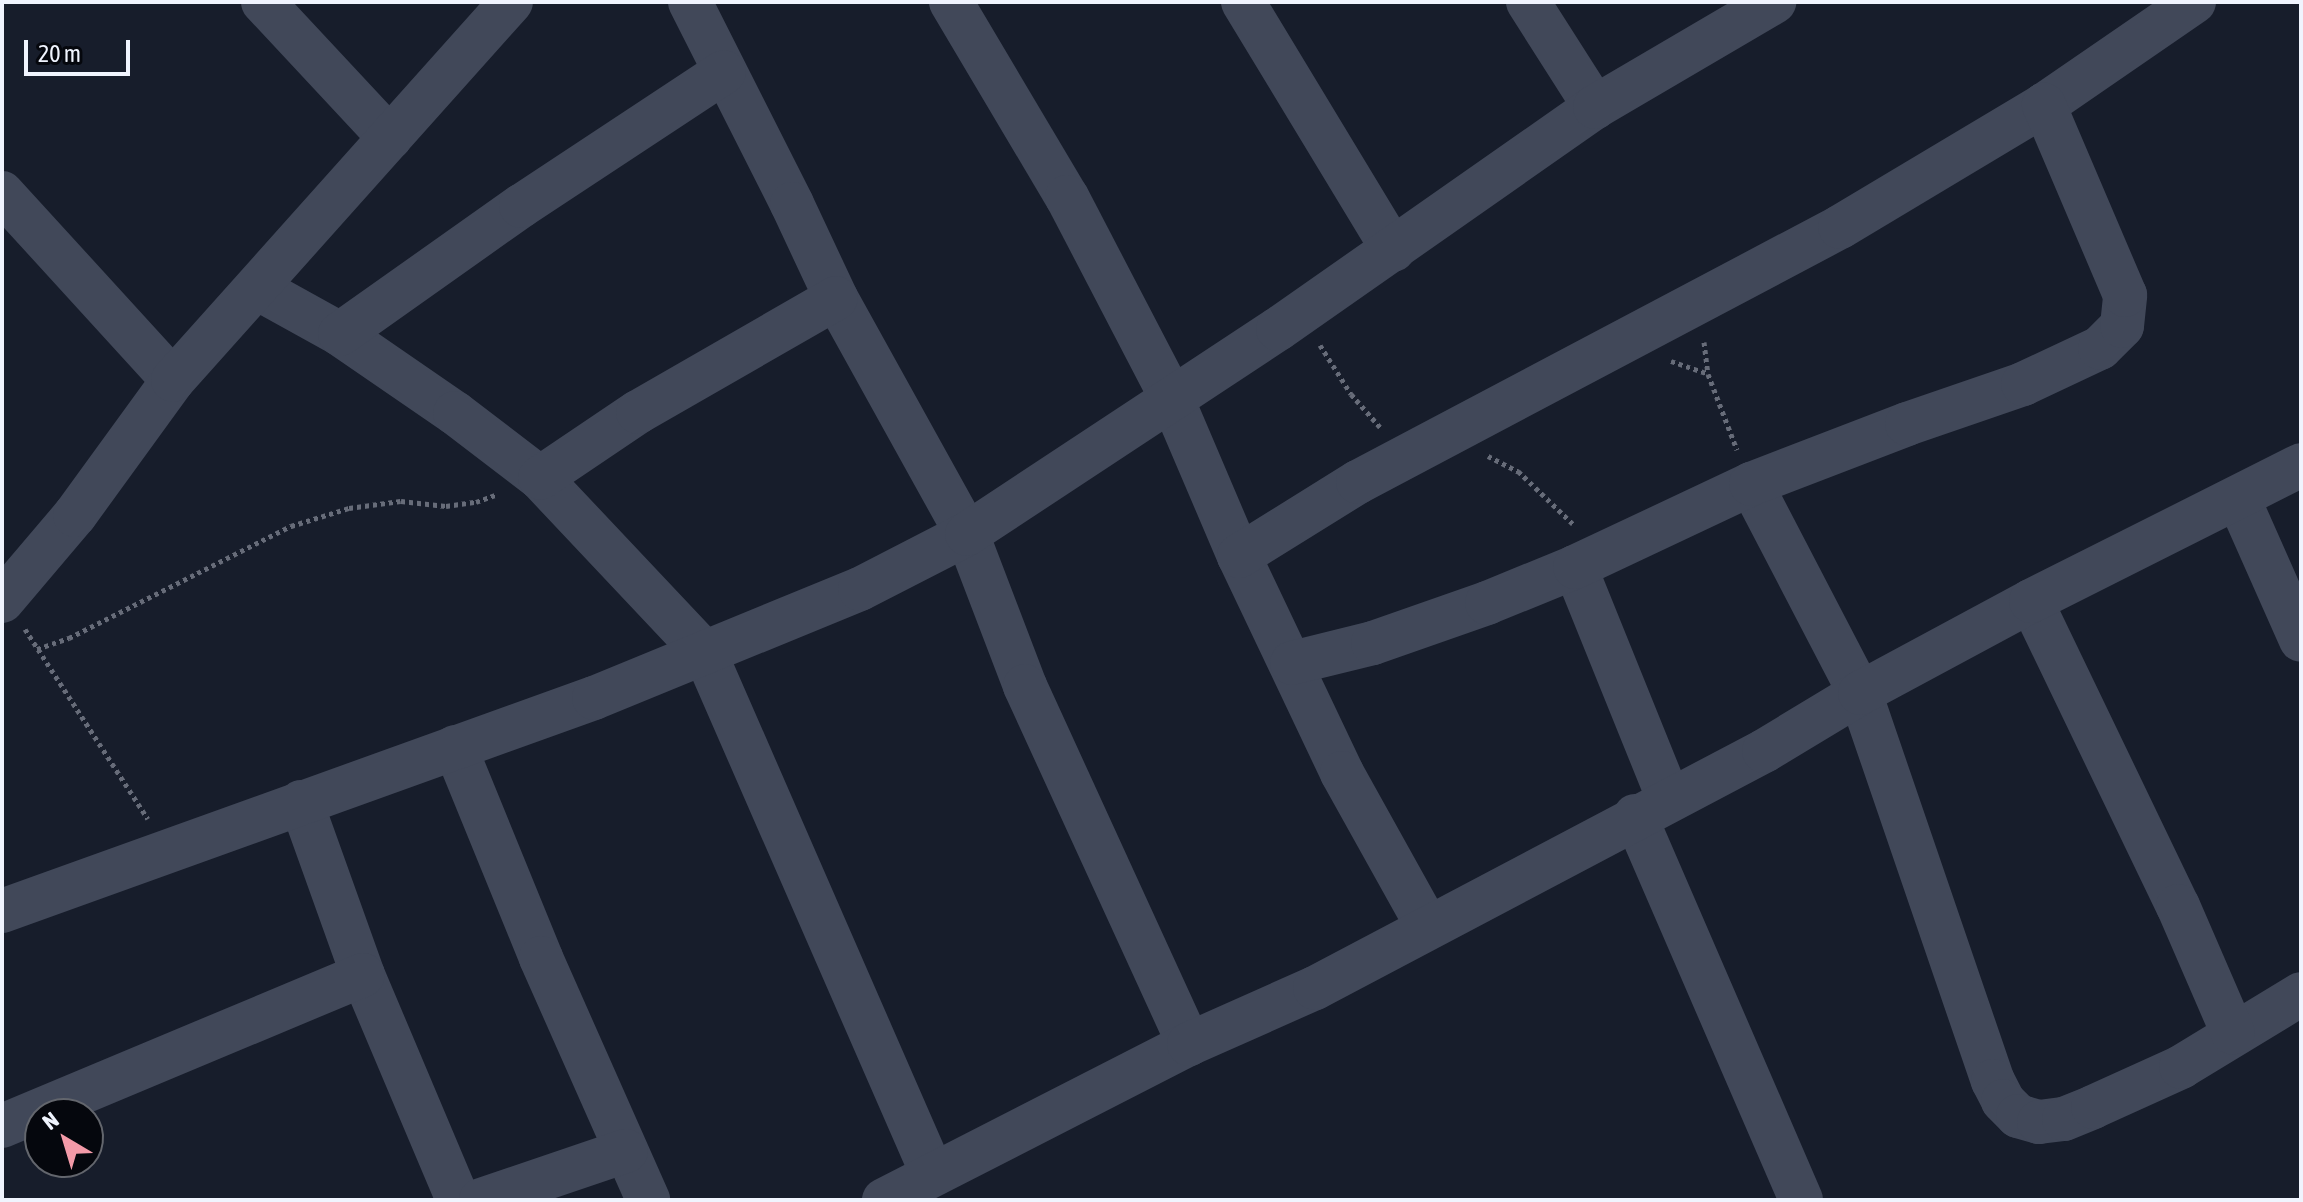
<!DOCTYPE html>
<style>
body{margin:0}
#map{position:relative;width:2303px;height:1202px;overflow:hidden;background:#171d2b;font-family:"Asap Condensed",sans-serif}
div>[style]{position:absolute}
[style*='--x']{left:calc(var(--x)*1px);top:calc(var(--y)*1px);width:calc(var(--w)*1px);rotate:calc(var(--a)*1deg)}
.path>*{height:5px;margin-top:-2.5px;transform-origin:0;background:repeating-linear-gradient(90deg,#676c79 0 4px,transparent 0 8px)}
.minor>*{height:44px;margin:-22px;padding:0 22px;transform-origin:22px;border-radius:22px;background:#414859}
span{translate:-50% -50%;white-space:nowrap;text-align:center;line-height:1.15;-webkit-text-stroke:8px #05070d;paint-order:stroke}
.frame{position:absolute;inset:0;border:4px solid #f0f4fe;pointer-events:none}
.north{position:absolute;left:24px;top:1098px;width:80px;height:80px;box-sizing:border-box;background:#05070d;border:2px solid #63666d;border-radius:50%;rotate:322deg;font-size:22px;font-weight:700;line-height:32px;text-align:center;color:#f0f4fe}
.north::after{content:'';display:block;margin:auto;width:28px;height:36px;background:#f39aa8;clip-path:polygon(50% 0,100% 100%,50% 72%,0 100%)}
.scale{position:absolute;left:24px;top:40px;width:106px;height:36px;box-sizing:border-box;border:4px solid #f0f4fe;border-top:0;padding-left:10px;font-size:24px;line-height:28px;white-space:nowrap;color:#f0f4fe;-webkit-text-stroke:6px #05070d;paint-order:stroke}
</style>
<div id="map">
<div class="path">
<div style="--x:1704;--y:342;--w:32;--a:83"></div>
<div style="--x:1708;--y:374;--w:81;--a:69.1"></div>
<div style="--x:1320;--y:345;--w:58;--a:57.7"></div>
<div style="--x:1351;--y:394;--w:44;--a:48.7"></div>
<div style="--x:1671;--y:361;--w:39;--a:19"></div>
<div style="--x:1488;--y:456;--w:34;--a:27"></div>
<div style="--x:1518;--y:471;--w:76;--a:43.9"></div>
<div style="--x:25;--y:629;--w:226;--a:57.1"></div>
<div style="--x:37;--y:649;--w:34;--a:-19"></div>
<div style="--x:69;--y:638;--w:249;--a:-26.8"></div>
<div style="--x:291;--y:526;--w:61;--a:-17.2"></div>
<div style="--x:349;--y:508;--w:52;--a:-7.7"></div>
<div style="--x:401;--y:501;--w:45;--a:6.3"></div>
<div style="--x:446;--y:506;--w:30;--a:-8"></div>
<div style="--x:476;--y:502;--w:23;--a:-20"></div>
</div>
<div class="minor">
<div style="--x:263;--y:2;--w:186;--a:47"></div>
<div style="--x:690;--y:2;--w:226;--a:63.2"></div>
<div style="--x:792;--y:204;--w:104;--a:64.9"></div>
<div style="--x:836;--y:298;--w:270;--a:61"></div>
<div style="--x:967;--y:534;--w:163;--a:69.1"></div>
<div style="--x:1025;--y:686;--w:394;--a:65.4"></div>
<div style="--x:951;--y:2;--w:227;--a:59.3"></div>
<div style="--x:1067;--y:197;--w:228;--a:62.5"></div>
<div style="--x:1172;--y:399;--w:171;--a:66.9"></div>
<div style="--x:1239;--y:556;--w:240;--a:64.6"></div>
<div style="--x:1342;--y:773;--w:175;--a:60.9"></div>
<div style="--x:1243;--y:2;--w:290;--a:58.8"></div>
<div style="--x:1528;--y:2;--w:125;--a:57.5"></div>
<div style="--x:2;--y:193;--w:253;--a:47.6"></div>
<div style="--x:257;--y:288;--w:95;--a:29"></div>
<div style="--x:340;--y:334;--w:140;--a:34.5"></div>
<div style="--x:455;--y:413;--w:107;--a:37.4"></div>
<div style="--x:540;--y:478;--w:241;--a:46.7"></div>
<div style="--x:705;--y:653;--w:567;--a:66.42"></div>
<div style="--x:340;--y:334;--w:222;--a:-35.3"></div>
<div style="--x:521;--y:206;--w:243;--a:-33.4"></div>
<div style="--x:540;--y:478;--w:118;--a:-34"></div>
<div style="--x:638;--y:412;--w:228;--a:-29.9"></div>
<div style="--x:1751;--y:484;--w:236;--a:62.5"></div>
<div style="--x:1860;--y:693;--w:410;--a:71.1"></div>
<div style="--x:1993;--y:1081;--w:22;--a:63"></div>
<div style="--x:2003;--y:1101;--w:21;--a:45"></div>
<div style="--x:2018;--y:1116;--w:22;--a:16"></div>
<div style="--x:2039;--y:1122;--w:25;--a:-7"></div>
<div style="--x:2064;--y:1119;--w:31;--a:-22"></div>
<div style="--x:2093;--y:1107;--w:97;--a:-24.4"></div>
<div style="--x:2181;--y:1067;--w:140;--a:-31.3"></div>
<div style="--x:2238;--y:498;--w:155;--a:66.1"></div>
<div style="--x:1239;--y:556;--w:140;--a:-31.9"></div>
<div style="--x:1358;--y:482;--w:545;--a:-27.88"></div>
<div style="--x:1840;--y:227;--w:238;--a:-30.9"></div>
<div style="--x:2044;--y:105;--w:182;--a:-34.5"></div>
<div style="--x:1575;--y:567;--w:251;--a:68"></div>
<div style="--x:2;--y:601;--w:113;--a:-49.7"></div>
<div style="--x:75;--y:515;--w:167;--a:-54"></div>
<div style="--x:173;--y:380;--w:507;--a:-48.2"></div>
<div style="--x:2031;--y:601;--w:339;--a:64.3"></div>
<div style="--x:2178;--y:906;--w:138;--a:66.6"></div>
<div style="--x:1292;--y:663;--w:83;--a:-13.9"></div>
<div style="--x:1373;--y:643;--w:121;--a:-19.3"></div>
<div style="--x:1487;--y:603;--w:95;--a:-22.2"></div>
<div style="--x:1575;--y:567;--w:195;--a:-25.2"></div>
<div style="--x:1751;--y:484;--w:167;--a:-21"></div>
<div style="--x:1907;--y:424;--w:123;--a:-19"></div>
<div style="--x:2023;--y:384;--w:85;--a:-25.1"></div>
<div style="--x:2100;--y:348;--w:31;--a:-45"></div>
<div style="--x:2122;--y:326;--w:31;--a:-84"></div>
<div style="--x:2125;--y:295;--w:207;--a:-113.1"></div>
<div style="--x:455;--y:747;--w:228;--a:67.8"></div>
<div style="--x:541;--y:958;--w:265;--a:66.1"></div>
<div style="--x:301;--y:802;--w:184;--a:70.3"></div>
<div style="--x:363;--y:975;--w:244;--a:67.1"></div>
<div style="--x:1635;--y:816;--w:418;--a:66.6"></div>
<div style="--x:2;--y:911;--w:629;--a:-19.79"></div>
<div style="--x:594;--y:698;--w:287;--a:-22.3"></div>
<div style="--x:860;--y:589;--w:120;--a:-27.2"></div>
<div style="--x:967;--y:534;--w:372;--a:-33.4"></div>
<div style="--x:1278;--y:329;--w:387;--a:-35"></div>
<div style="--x:1595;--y:107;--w:208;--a:-30.4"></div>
<div style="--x:2;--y:1126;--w:391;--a:-22.7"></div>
<div style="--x:481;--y:1200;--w:153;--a:-18.7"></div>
<div style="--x:884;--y:1200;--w:343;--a:-27.1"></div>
<div style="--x:1189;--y:1044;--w:138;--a:-24"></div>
<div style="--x:1315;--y:988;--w:508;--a:-27.83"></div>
<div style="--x:1764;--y:751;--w:112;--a:-31.1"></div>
<div style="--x:1860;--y:693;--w:194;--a:-28.3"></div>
<div style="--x:2031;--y:601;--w:302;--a:-26.7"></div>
</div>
<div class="frame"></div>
<div class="north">N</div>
<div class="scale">20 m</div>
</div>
